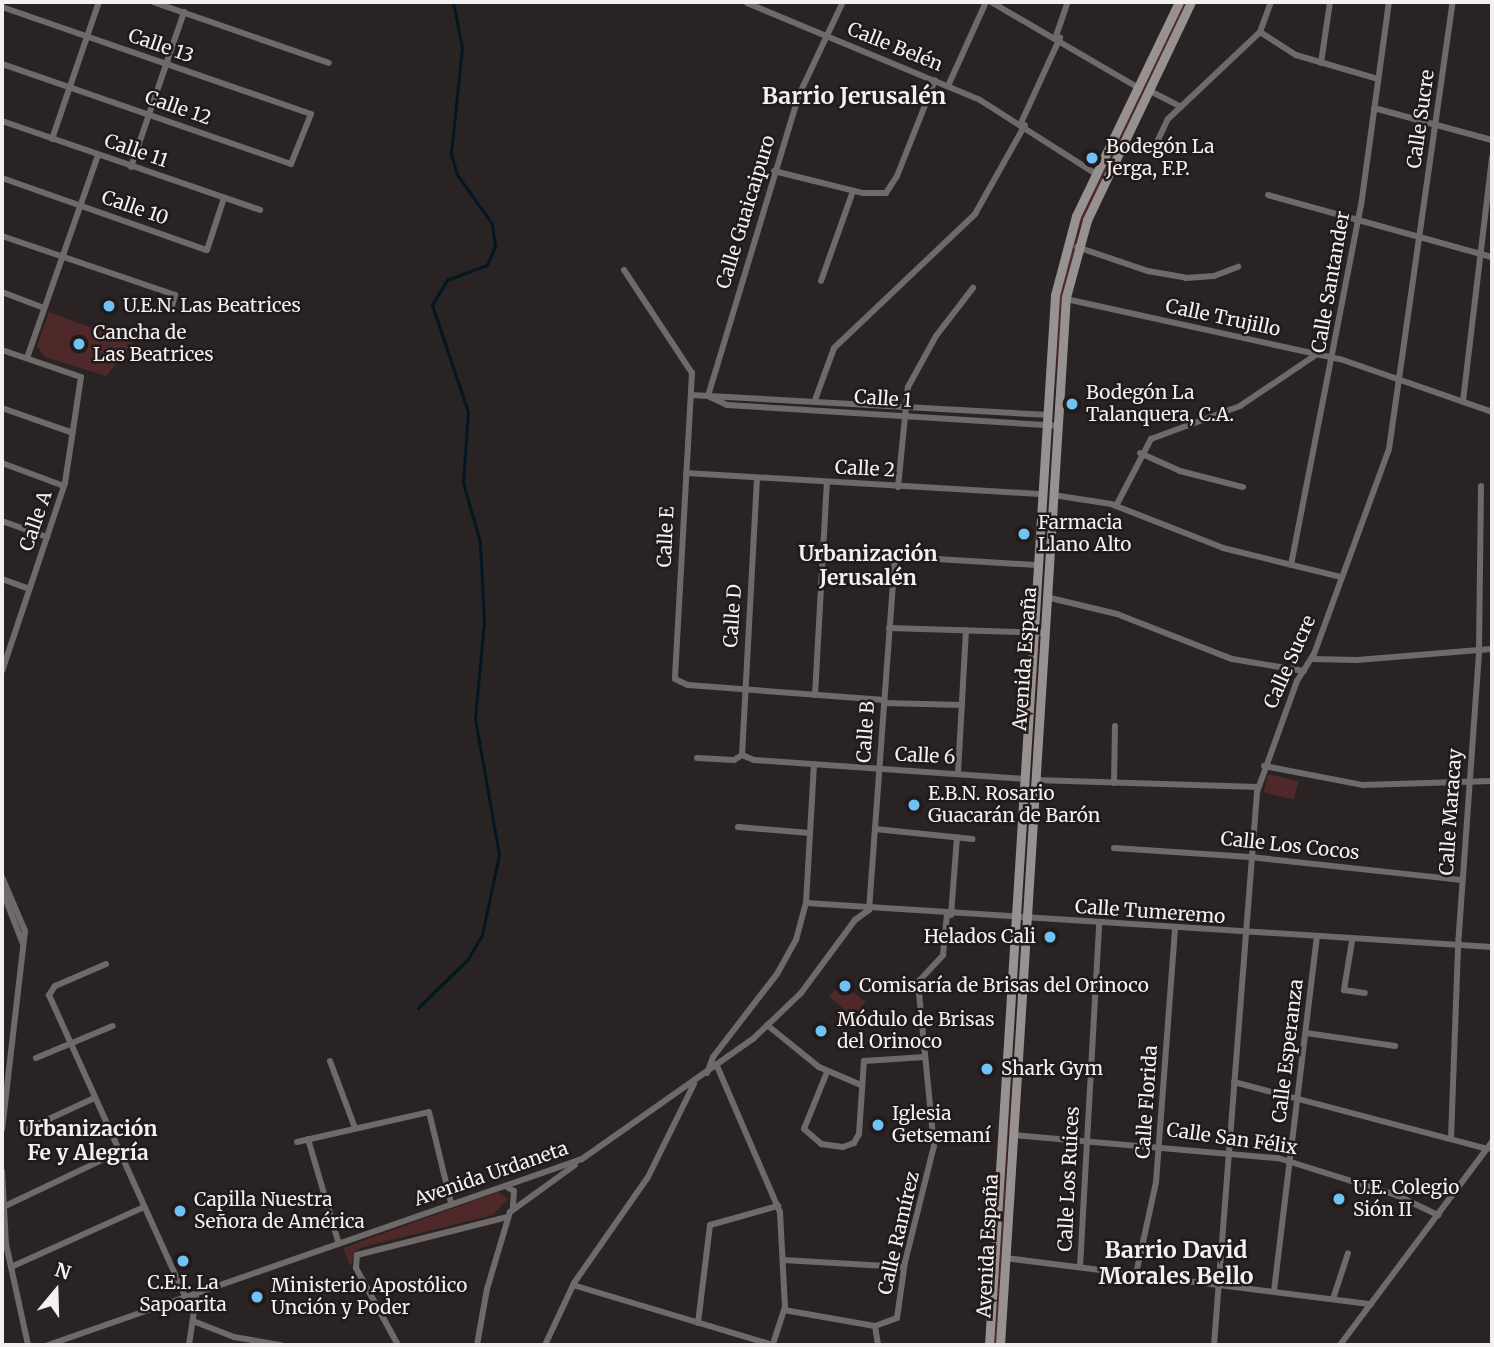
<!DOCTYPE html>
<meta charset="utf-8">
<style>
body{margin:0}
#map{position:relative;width:1494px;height:1347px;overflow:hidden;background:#2a2323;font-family:Merriweather,serif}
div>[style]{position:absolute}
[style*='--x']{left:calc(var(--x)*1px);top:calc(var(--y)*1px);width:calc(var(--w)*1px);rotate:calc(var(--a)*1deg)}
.green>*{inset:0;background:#4f2829;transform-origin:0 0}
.stream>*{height:2.5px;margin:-1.25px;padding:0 1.25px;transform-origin:1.25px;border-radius:1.25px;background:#031622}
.minor>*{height:6px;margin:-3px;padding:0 3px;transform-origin:3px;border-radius:3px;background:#6e6a6a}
.secondary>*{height:9px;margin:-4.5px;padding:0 4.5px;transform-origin:4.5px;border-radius:4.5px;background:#979191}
.dots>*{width:19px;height:19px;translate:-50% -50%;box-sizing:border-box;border:4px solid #201a1a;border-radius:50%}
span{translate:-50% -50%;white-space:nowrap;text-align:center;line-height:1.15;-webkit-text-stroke:5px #201a1a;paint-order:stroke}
.street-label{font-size:19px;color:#f4f0ef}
.poi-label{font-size:19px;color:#f4f0ef}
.left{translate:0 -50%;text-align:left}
.right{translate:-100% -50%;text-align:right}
.neighbourhood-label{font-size:21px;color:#f4f0ef;font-weight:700}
.quarter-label{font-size:23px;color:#f4f0ef;font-weight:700}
.frame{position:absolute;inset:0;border:4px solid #f4f0ef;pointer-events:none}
.north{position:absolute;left:21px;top:1256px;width:70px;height:70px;-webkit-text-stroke:5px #201a1a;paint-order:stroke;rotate:19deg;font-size:19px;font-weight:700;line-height:28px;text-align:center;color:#f4f0ef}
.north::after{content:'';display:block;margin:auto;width:24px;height:32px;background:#f4f0ef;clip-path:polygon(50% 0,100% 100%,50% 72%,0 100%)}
</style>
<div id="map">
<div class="green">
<div style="clip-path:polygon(1183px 2px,1187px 2px,1079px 232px,1063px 296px,1052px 412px,1059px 296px,1079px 217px)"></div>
<div style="clip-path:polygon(49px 312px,133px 343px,106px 376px,45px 357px,37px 346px)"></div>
<div style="clip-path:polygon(1038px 641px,1039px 643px,1021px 911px,1037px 642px)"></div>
<div style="left:1268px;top:774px;width:31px;height:19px;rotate:13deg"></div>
<div style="clip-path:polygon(1019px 930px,997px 1345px,992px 1345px)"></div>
<div style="left:841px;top:982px;width:32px;height:19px;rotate:39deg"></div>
<div style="clip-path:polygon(498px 1192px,508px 1199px,493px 1215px,363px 1247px,354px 1252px,351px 1267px,343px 1248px)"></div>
</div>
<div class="stream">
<div style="--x:418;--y:1008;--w:70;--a:-44.4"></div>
<div style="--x:468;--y:959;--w:28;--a:-60"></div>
<div style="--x:482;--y:935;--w:82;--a:-78"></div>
<div style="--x:499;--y:855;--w:138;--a:-100"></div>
<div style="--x:475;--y:719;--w:97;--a:-84.7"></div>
<div style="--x:484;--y:622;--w:80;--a:-92.9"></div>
<div style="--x:480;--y:542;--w:61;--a:-106.1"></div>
<div style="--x:463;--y:483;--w:71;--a:-86"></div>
<div style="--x:468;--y:412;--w:113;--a:-108.6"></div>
<div style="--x:432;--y:305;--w:29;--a:-59"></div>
<div style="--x:447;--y:280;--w:43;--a:-20.6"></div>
<div style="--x:487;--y:265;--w:21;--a:-67"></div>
<div style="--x:495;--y:246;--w:22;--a:-98"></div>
<div style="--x:492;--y:224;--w:60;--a:-125.5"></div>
<div style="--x:457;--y:175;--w:22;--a:-106"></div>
<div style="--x:451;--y:154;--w:107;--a:-84.1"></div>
<div style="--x:462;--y:48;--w:47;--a:-101.1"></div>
</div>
<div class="minor">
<div style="--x:153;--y:2;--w:186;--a:19.1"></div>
<div style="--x:991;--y:2;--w:171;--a:30.2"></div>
<div style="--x:747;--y:3;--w:252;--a:22.6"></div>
<div style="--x:980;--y:100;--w:138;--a:32.5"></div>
<div style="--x:2;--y:7;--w:327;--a:19.1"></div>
<div style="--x:311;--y:114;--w:54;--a:111.8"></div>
<div style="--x:291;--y:164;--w:306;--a:-160.9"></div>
<div style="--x:1260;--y:32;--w:43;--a:32.6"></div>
<div style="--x:1296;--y:55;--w:85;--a:16.3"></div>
<div style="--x:1056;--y:36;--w:36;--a:-71"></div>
<div style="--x:1321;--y:63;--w:62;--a:-81.6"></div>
<div style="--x:948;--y:86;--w:92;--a:-65.7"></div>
<div style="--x:1150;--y:91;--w:35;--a:27"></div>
<div style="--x:1374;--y:108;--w:122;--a:15.2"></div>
<div style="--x:2;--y:121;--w:273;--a:19"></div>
<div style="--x:1021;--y:123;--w:94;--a:-65.4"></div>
<div style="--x:52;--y:139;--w:145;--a:-71.1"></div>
<div style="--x:1158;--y:140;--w:23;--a:-65"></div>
<div style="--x:1168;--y:119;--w:127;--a:-43.4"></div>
<div style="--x:1260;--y:32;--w:32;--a:-70"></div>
<div style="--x:131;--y:167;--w:164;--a:-71.1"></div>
<div style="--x:774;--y:171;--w:92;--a:13.9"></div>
<div style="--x:863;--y:193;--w:23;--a:0"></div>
<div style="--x:886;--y:193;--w:20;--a:-57"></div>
<div style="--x:897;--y:176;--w:103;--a:-68.4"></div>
<div style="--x:2;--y:178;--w:217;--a:19.4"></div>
<div style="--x:207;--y:250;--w:55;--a:-71.9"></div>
<div style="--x:1268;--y:195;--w:232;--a:15.5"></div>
<div style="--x:2;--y:236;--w:183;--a:18.8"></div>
<div style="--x:175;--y:295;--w:11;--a:105"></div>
<div style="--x:1077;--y:247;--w:75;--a:18.7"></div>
<div style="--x:1148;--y:271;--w:39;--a:10"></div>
<div style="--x:1186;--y:278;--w:28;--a:-4"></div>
<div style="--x:1214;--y:276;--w:26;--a:-21"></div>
<div style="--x:624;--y:270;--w:123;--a:56.6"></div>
<div style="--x:692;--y:373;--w:306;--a:93.2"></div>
<div style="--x:675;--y:679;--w:14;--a:25"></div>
<div style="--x:688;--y:685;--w:197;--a:4.4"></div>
<div style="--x:821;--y:281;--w:96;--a:-70.4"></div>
<div style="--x:2;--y:292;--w:45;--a:20.9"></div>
<div style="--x:1066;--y:299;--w:280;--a:12.4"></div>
<div style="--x:1340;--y:359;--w:161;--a:19.2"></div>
<div style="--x:2;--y:350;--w:83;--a:18.9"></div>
<div style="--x:81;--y:377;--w:107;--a:98.6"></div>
<div style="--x:65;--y:483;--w:198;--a:108.5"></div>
<div style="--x:27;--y:358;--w:215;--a:-70.7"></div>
<div style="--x:691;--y:395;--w:359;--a:3.2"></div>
<div style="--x:708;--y:396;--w:312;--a:-73.2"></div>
<div style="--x:798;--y:97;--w:105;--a:-64.7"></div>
<div style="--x:710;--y:397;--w:19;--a:25"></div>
<div style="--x:727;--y:405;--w:331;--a:3.6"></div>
<div style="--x:815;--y:400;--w:55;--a:-69.9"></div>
<div style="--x:834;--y:348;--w:195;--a:-43.5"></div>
<div style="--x:975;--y:214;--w:102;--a:-60.7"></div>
<div style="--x:1463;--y:401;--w:246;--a:-83.2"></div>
<div style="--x:2;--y:408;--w:75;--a:19.4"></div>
<div style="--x:1140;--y:453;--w:44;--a:24.2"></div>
<div style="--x:1180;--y:471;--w:65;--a:14.3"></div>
<div style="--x:2;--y:463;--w:66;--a:20.4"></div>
<div style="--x:686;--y:473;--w:357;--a:3.4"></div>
<div style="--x:898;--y:487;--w:100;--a:-84.3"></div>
<div style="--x:908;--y:387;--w:58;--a:-61.2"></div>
<div style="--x:936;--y:336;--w:61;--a:-52.4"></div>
<div style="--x:1053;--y:495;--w:59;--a:8.8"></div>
<div style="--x:1111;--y:504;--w:120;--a:21.4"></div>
<div style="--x:1223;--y:548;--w:122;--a:13.8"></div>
<div style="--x:1116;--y:506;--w:76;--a:-62.4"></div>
<div style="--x:1151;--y:439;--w:95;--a:-20.3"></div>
<div style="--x:1240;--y:406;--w:93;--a:-34"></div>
<div style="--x:2;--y:521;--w:48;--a:19.6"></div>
<div style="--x:823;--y:552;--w:214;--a:3.5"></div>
<div style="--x:1291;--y:565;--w:366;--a:-79"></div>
<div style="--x:1361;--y:206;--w:206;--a:-82.2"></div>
<div style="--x:2;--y:579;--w:29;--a:20"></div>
<div style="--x:1046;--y:597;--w:73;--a:13.5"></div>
<div style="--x:1117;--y:614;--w:123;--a:21.4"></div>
<div style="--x:1232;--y:659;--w:73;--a:9.5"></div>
<div style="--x:889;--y:628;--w:155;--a:1.8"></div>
<div style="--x:1312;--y:659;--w:45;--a:1.3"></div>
<div style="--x:1357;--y:660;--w:135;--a:-4.7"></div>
<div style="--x:815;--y:695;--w:212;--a:-86.8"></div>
<div style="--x:884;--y:703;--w:78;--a:1.5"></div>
<div style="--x:742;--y:755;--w:13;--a:23"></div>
<div style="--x:754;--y:760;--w:271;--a:4"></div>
<div style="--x:742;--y:755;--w:277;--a:-86.9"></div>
<div style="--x:697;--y:758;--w:37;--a:3"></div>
<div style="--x:734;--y:760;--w:9;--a:-32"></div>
<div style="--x:1264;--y:766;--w:101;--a:10.9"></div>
<div style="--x:1363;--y:785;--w:129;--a:-1.8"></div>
<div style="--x:958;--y:773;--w:143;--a:-86.8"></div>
<div style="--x:1035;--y:780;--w:223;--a:1.8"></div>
<div style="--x:1114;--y:783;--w:57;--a:-89"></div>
<div style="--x:738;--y:827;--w:72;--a:4.8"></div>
<div style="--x:875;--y:829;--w:98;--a:5.9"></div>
<div style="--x:1114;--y:848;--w:136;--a:3.8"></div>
<div style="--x:1250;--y:857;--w:214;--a:6.2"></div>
<div style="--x:2;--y:877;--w:59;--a:66.9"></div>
<div style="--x:25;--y:931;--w:200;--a:96.6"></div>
<div style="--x:2;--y:890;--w:58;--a:68.7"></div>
<div style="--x:806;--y:903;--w:687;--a:3.67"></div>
<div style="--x:869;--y:910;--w:355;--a:-85.8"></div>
<div style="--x:951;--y:915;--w:78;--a:-85.6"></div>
<div style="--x:1352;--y:941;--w:50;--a:99.3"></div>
<div style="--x:1344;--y:990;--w:21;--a:8"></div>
<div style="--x:106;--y:964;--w:56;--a:156.7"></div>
<div style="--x:55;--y:986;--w:11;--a:124"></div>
<div style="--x:49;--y:995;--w:335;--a:65.7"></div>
<div style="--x:767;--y:1025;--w:67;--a:38.9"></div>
<div style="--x:819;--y:1067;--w:46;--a:23.2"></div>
<div style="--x:1306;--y:1033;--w:90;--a:8.3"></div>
<div style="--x:36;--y:1058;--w:83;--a:-22.6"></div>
<div style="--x:330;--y:1061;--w:72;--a:69.5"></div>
<div style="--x:717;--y:1066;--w:159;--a:66.7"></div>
<div style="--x:780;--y:1212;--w:95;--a:87"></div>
<div style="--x:785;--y:1307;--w:40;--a:108"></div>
<div style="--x:827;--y:1072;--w:61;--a:112"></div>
<div style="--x:804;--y:1129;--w:23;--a:41"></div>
<div style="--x:821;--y:1144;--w:22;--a:8"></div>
<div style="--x:843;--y:1147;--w:12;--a:-20"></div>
<div style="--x:854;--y:1143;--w:10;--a:-61"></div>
<div style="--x:859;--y:1134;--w:73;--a:-86.1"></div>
<div style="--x:864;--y:1061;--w:61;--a:-3.8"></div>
<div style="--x:707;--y:1073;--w:17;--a:-69"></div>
<div style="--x:713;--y:1057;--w:105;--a:-52.4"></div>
<div style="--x:777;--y:974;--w:39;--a:-61"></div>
<div style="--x:796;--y:940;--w:38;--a:-75"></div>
<div style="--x:806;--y:903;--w:139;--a:-86.7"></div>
<div style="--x:1234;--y:1082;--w:262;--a:14.8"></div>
<div style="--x:23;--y:1131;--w:78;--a:-24.9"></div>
<div style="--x:1013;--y:1135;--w:266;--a:5"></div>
<div style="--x:1278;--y:1158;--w:124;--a:17.4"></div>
<div style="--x:1396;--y:1195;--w:47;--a:25.5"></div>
<div style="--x:308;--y:1139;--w:109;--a:73.6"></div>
<div style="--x:1451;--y:1139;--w:193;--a:-87.9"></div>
<div style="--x:1458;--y:946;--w:297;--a:-85.9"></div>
<div style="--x:1479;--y:650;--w:164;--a:-89.3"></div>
<div style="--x:297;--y:1142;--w:135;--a:-12.8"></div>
<div style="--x:429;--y:1112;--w:94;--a:76.4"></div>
<div style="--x:2;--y:1171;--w:73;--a:86.9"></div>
<div style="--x:6;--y:1244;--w:103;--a:77.7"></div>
<div style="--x:505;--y:1186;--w:10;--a:29"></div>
<div style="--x:514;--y:1191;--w:16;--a:94"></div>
<div style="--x:3;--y:1207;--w:128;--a:-25.4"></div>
<div style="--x:1005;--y:1258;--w:369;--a:7.2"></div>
<div style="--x:783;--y:1260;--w:121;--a:3.3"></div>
<div style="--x:11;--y:1267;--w:146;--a:-24.3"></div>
<div style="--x:1080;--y:1267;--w:344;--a:-86.8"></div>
<div style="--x:1136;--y:1274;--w:94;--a:-77.7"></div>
<div style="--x:1156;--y:1182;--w:254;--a:-85.7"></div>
<div style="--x:573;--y:1285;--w:209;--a:16.7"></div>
<div style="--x:1274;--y:1291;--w:356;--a:-83.1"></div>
<div style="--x:1333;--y:1299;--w:48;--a:-71.9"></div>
<div style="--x:784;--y:1310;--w:92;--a:10"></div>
<div style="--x:875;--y:1326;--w:23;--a:-20"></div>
<div style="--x:897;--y:1318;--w:57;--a:-81.9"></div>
<div style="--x:905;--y:1262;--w:120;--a:-76"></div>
<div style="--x:934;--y:1146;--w:165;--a:-95.6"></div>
<div style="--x:918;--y:982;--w:37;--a:-47"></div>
<div style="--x:943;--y:955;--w:41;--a:-84.4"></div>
<div style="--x:193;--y:1321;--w:44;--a:21.3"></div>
<div style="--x:234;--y:1337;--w:48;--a:9.7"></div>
<div style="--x:698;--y:1323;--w:99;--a:-83"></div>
<div style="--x:710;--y:1225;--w:71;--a:-15.6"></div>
<div style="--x:875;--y:1326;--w:19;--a:81"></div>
<div style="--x:48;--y:1345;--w:565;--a:-19.2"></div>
<div style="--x:582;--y:1159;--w:209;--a:-35.1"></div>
<div style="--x:753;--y:1039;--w:66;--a:-43.8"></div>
<div style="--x:801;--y:993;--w:91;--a:-53.5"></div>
<div style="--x:855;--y:920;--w:17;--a:-36"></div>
<div style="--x:189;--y:1345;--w:49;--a:-81.7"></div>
<div style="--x:398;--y:1345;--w:88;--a:-118.6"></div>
<div style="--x:356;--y:1268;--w:13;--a:-86"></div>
<div style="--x:357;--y:1255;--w:155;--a:-14.2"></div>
<div style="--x:477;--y:1345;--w:57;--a:-79.9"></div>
<div style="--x:487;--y:1289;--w:80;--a:-73.4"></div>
<div style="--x:510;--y:1212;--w:80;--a:-35.9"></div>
<div style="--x:545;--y:1345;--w:68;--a:-64.9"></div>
<div style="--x:574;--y:1283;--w:129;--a:-55.1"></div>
<div style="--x:648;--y:1177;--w:104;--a:-63.7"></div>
<div style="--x:1214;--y:1345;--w:555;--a:-85.55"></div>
<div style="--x:1257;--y:792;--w:118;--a:-70.2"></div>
<div style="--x:1297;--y:681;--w:32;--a:-58"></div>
<div style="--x:1314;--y:654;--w:218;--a:-69.9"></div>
<div style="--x:1389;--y:449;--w:452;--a:-81.9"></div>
<div style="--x:1340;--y:1345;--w:254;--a:-53.2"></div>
</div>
<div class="secondary">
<div style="--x:989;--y:1345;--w:1052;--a:-86.4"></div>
<div style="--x:1055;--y:295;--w:82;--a:-75.1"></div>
<div style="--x:1076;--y:216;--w:237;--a:-64.3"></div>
<div style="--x:1000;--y:1345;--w:1050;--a:-86.4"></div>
<div style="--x:1066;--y:297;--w:80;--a:-74.7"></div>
<div style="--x:1087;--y:220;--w:242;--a:-64.5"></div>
</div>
<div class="dots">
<div style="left:1092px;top:158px;background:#6fc2f4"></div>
<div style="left:109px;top:306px;background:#6fc2f4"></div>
<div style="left:79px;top:344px;background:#6fc2f4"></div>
<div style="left:1072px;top:404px;background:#6fc2f4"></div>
<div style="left:1024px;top:534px;background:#6fc2f4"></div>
<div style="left:914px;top:805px;background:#6fc2f4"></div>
<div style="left:1050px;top:937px;background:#6fc2f4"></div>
<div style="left:845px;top:986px;background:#6fc2f4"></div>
<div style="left:821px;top:1031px;background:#6fc2f4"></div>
<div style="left:987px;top:1069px;background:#6fc2f4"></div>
<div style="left:878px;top:1125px;background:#6fc2f4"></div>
<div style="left:1339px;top:1199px;background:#6fc2f4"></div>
<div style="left:180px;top:1211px;background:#6fc2f4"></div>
<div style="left:183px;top:1261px;background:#6fc2f4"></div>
<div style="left:257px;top:1297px;background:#6fc2f4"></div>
</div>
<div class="street-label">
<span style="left:161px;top:46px;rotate:19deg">Calle 13</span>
<span style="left:895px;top:47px;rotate:22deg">Calle Belén</span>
<span style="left:178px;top:108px;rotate:19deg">Calle 12</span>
<span style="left:1421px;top:119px;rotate:-82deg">Calle Sucre</span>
<span style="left:136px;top:151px;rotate:19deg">Calle 11</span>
<span style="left:135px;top:208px;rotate:19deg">Calle 10</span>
<span style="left:746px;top:212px;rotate:-73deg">Calle Guaicaipuro</span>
<span style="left:1331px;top:282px;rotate:-80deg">Calle Santander</span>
<span style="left:1223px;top:318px;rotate:12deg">Calle Trujillo</span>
<span style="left:883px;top:399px;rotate:4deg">Calle 1</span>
<span style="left:865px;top:469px;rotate:3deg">Calle 2</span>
<span style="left:36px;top:521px;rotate:-71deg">Calle A</span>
<span style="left:666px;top:537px;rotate:-87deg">Calle E</span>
<span style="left:733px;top:616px;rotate:-86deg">Calle D</span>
<span style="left:1025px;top:659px;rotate:-86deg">Avenida España</span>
<span style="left:1290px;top:662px;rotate:-66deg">Calle Sucre</span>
<span style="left:866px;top:732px;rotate:-86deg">Calle B</span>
<span style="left:925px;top:756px;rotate:3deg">Calle 6</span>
<span style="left:1451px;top:812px;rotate:-86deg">Calle Maracay</span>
<span style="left:1290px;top:846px;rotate:6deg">Calle Los Cocos</span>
<span style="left:1150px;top:912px;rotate:4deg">Calle Tumeremo</span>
<span style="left:1288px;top:1051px;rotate:-83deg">Calle Esperanza</span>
<span style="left:1147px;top:1102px;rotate:-86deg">Calle Florida</span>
<span style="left:1232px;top:1139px;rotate:8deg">Calle San Félix</span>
<span style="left:491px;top:1174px;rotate:-19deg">Avenida Urdaneta</span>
<span style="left:1069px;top:1179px;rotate:-87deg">Calle Los Ruices</span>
<span style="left:899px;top:1233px;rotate:-77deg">Calle Ramírez</span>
<span style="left:988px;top:1246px;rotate:-87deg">Avenida España</span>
</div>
<div class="poi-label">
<span class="left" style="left:1106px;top:158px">Bodegón La<br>Jerga, F.P.</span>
<span class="left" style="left:123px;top:306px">U.E.N. Las Beatrices</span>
<span class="left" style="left:93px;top:344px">Cancha de<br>Las Beatrices</span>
<span class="left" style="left:1086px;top:404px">Bodegón La<br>Talanquera, C.A.</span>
<span class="left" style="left:1038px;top:534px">Farmacia<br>Llano Alto</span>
<span class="left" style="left:928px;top:805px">E.B.N. Rosario<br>Guacarán de Barón</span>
<span class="right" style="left:1036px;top:937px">Helados Cali</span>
<span class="left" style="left:859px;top:986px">Comisaría de Brisas del Orinoco</span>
<span class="left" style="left:837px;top:1031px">Módulo de Brisas<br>del Orinoco</span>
<span class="left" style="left:1001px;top:1069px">Shark Gym</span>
<span class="left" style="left:892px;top:1125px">Iglesia<br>Getsemaní</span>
<span class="left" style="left:1353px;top:1199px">U.E. Colegio<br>Sión II</span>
<span class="left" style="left:194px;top:1211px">Capilla Nuestra<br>Señora de América</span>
<span style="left:183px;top:1294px">C.E.I. La<br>Sapoarita</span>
<span class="left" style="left:271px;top:1297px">Ministerio Apostólico<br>Unción y Poder</span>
</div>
<div class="neighbourhood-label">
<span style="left:868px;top:566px">Urbanización<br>Jerusalén</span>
<span style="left:88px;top:1141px">Urbanización<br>Fe y Alegría</span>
</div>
<div class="quarter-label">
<span style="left:854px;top:96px">Barrio Jerusalén</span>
<span style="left:1176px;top:1263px">Barrio David<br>Morales Bello</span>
</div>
<div class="frame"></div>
<div class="north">N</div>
</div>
